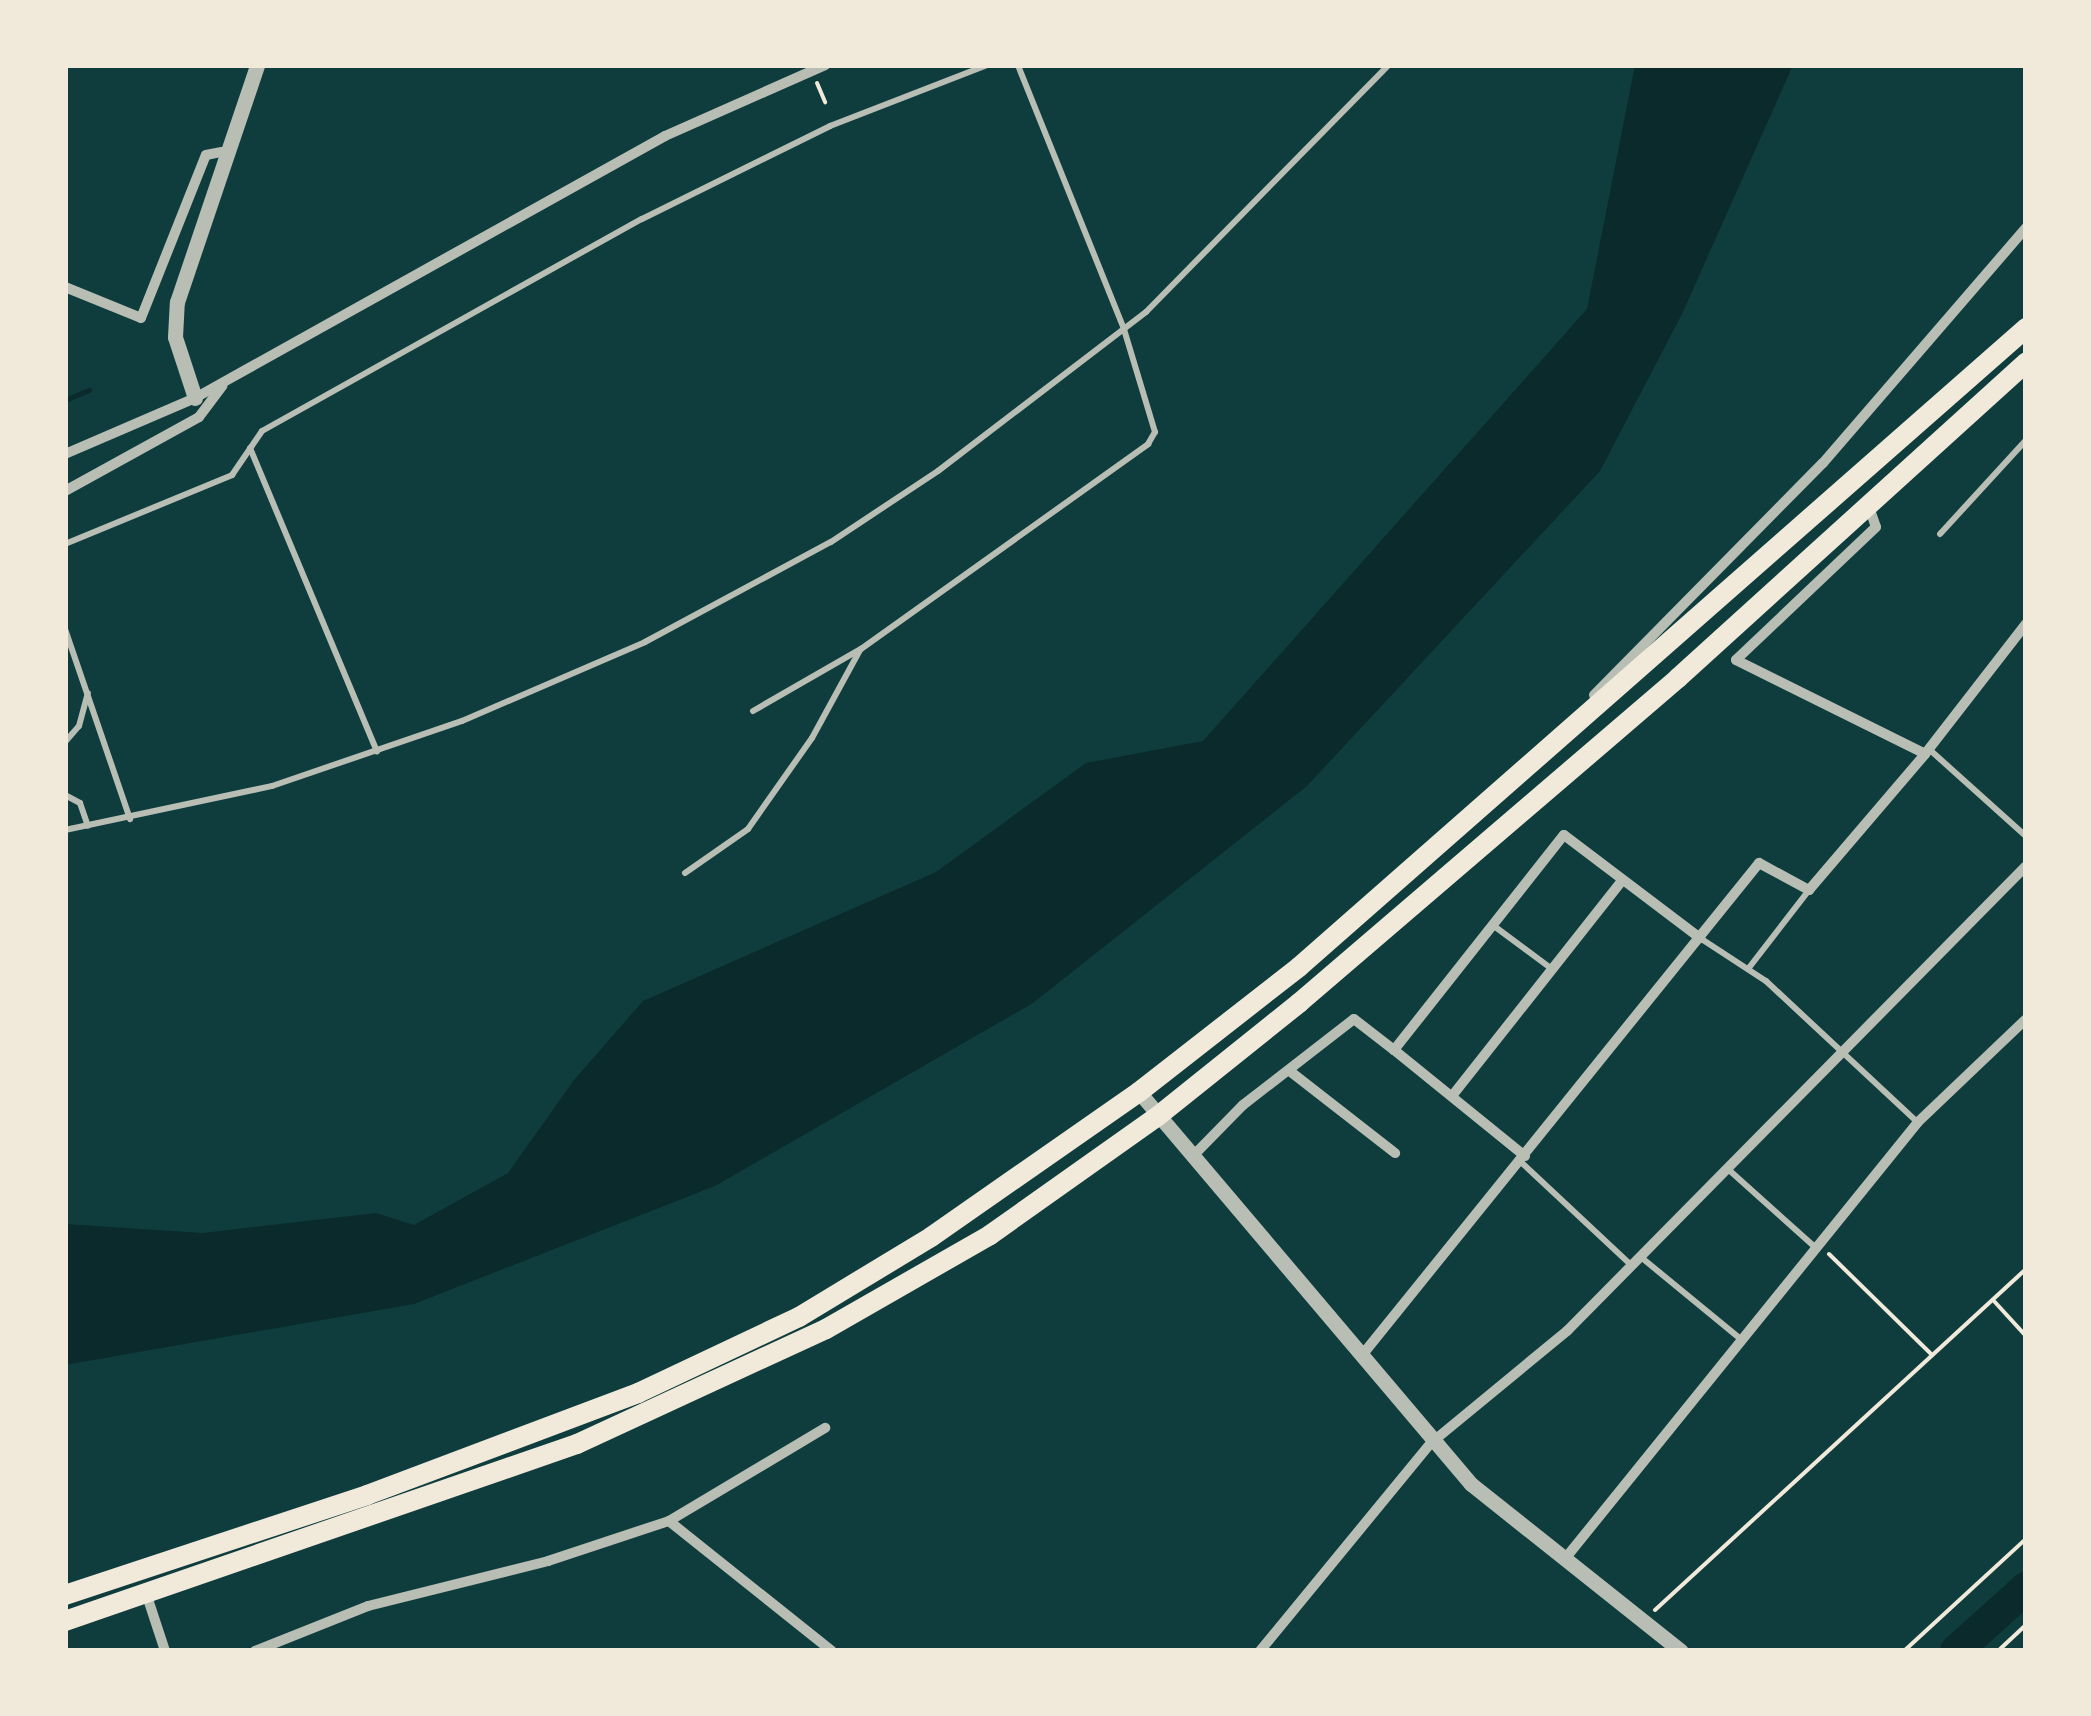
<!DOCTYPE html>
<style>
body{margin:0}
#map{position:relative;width:2091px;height:1716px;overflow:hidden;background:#0f3d3e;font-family:Manrope,sans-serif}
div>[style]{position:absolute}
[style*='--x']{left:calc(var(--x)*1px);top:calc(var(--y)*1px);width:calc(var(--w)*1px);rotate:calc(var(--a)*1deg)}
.water>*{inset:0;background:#0a2a2b}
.stream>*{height:5px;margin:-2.5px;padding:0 2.5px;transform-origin:2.5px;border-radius:2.5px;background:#0a2a2b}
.river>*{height:32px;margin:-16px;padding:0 16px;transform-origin:16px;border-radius:16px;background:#0a2a2b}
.path>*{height:4px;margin:-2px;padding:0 2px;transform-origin:2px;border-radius:2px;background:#f1e9da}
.service>*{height:6px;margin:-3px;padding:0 3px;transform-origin:3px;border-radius:3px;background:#b8beb3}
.minor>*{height:10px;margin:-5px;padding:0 5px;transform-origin:5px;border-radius:5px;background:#b8beb3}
.tertiary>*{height:15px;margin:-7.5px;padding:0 7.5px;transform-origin:7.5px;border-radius:7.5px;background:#b8beb3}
.trunk>*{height:20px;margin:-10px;padding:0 10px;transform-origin:10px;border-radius:10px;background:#f1e9da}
span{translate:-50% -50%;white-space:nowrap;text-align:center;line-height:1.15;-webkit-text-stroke:10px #f1e9da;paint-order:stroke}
.frame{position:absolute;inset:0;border:68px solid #f1e9da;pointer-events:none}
</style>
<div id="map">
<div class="water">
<div style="clip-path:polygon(1635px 65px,1793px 65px,1682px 314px,1600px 471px,1307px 786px,1033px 1003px,715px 1186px,414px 1304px,65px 1365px,65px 1224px,203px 1233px,376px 1213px,414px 1225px,508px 1173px,574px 1080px,643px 1001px,936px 872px,1086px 763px,1203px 741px,1587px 309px)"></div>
</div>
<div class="stream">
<div style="--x:65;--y:400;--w:26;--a:-23"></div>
</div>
<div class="river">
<div style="--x:1956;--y:1651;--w:94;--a:-42"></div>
</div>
<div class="path">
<div style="--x:817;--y:83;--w:21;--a:67"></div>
<div style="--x:1829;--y:1254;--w:144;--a:44.4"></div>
<div style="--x:1993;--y:1300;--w:49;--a:47.5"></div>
<div style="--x:1655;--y:1610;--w:504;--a:-42.59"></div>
<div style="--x:1904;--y:1651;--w:166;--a:-42.6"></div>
<div style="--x:1998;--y:1651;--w:38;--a:-43"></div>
</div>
<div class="service">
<div style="--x:250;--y:448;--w:329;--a:67.3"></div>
<div style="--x:1940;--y:534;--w:127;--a:-47.5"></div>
<div style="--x:65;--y:544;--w:181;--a:-22.4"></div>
<div style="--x:232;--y:475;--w:53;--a:-55.7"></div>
<div style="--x:262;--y:431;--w:435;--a:-29.2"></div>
<div style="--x:642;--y:219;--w:210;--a:-26.3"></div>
<div style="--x:830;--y:126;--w:168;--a:-21.2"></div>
<div style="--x:65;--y:629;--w:201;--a:71.1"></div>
<div style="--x:753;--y:711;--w:125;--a:-29.9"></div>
<div style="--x:861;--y:649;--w:353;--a:-35.5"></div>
<div style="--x:1148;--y:444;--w:14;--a:-60"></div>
<div style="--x:1155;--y:432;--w:108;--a:-106.8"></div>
<div style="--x:1124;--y:329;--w:284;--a:-111.9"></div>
<div style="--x:65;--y:742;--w:21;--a:-49"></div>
<div style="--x:79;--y:726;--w:34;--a:-75"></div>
<div style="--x:1930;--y:750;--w:129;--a:41.9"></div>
<div style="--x:65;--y:795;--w:17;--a:28"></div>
<div style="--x:80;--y:803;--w:24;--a:71"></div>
<div style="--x:65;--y:830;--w:212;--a:-12"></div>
<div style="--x:272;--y:786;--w:201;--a:-18.9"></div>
<div style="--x:462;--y:721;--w:199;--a:-23.3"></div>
<div style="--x:645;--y:642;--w:211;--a:-28.3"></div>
<div style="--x:831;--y:542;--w:128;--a:-33.6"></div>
<div style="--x:938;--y:471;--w:262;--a:-37.4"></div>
<div style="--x:1146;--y:312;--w:346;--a:-45.5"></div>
<div style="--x:685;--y:873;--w:77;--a:-34.9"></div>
<div style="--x:748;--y:829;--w:111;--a:-54.9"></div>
<div style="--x:812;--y:738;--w:100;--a:-61.4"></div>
<div style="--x:1494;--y:926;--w:72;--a:36.6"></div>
<div style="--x:1700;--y:938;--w:79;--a:33.1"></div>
<div style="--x:1766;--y:981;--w:207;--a:43"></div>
<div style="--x:1748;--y:969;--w:100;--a:-52.3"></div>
<div style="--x:1521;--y:1162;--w:152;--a:43.1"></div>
<div style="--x:1729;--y:1170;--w:118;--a:41.9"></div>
<div style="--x:1642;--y:1258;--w:129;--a:39.4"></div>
</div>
<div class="minor">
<div style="--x:65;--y:287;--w:82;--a:22.2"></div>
<div style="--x:141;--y:318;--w:175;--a:-68.3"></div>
<div style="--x:206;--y:155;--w:16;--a:-11"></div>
<div style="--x:65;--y:454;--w:142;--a:-23.3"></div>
<div style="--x:195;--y:398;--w:538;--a:-29.14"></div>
<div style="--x:665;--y:136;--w:175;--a:-23.9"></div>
<div style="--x:65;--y:491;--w:153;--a:-28.9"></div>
<div style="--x:199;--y:417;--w:39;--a:-53"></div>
<div style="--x:1868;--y:504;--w:24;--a:71"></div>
<div style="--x:1876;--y:527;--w:193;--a:136.5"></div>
<div style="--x:1736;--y:660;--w:211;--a:26.4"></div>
<div style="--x:1925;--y:754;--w:165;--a:-52.2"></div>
<div style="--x:1594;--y:695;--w:326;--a:-45.4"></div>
<div style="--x:1823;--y:463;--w:311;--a:-49.2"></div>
<div style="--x:1291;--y:1072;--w:132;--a:37.9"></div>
<div style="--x:1452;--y:1096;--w:274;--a:-51.7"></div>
<div style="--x:1193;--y:1156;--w:71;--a:-45.6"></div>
<div style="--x:1243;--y:1105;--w:140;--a:-37.8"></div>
<div style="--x:1354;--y:1019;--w:51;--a:37.8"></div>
<div style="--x:1525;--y:1156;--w:169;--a:-141"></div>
<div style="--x:1394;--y:1050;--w:274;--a:-51.7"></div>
<div style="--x:1564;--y:835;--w:171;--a:37.1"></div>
<div style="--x:1363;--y:1354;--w:631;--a:-51.11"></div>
<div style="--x:1759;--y:863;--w:57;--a:28.4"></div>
<div style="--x:1809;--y:890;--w:179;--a:-49.5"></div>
<div style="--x:669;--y:1521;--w:208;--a:38.6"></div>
<div style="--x:1564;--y:1560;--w:563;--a:-51.05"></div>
<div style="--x:1918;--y:1122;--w:149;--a:-43.6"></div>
<div style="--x:145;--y:1590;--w:64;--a:71.8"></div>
<div style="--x:255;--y:1651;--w:122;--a:-21.7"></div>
<div style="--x:368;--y:1606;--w:186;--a:-14"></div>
<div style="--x:548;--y:1561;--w:127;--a:-18.3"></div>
<div style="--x:669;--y:1521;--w:182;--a:-30.8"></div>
<div style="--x:1260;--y:1651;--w:269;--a:-50.6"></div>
<div style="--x:1431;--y:1443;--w:176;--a:-39.5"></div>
<div style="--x:1567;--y:1331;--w:653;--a:-45.37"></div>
</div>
<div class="tertiary">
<div style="--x:195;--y:398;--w:64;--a:-108.2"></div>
<div style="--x:175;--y:337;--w:35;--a:-87"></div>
<div style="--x:177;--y:302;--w:250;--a:-71.3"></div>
<div style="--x:1139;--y:1092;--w:514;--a:49.74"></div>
<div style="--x:1471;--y:1484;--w:268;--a:38.5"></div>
</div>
<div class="trunk">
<div style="--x:65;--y:1595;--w:318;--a:-18.3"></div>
<div style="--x:367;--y:1495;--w:290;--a:-20.6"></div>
<div style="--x:638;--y:1393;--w:178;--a:-25.3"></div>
<div style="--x:799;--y:1317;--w:154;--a:-31.2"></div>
<div style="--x:931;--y:1237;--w:254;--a:-34.9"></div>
<div style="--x:1139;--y:1092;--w:203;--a:-38"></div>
<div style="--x:1299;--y:967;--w:968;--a:-41.31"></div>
<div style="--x:65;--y:1621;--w:542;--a:-19.07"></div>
<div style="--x:577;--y:1444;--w:274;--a:-24.8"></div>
<div style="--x:826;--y:1329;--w:189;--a:-29.8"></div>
<div style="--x:990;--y:1235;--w:206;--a:-35.3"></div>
<div style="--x:1158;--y:1116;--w:181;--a:-38.7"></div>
<div style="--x:1299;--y:1003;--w:499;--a:-40.6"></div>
<div style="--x:1678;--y:678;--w:470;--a:-42.2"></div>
</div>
<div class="frame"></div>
</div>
